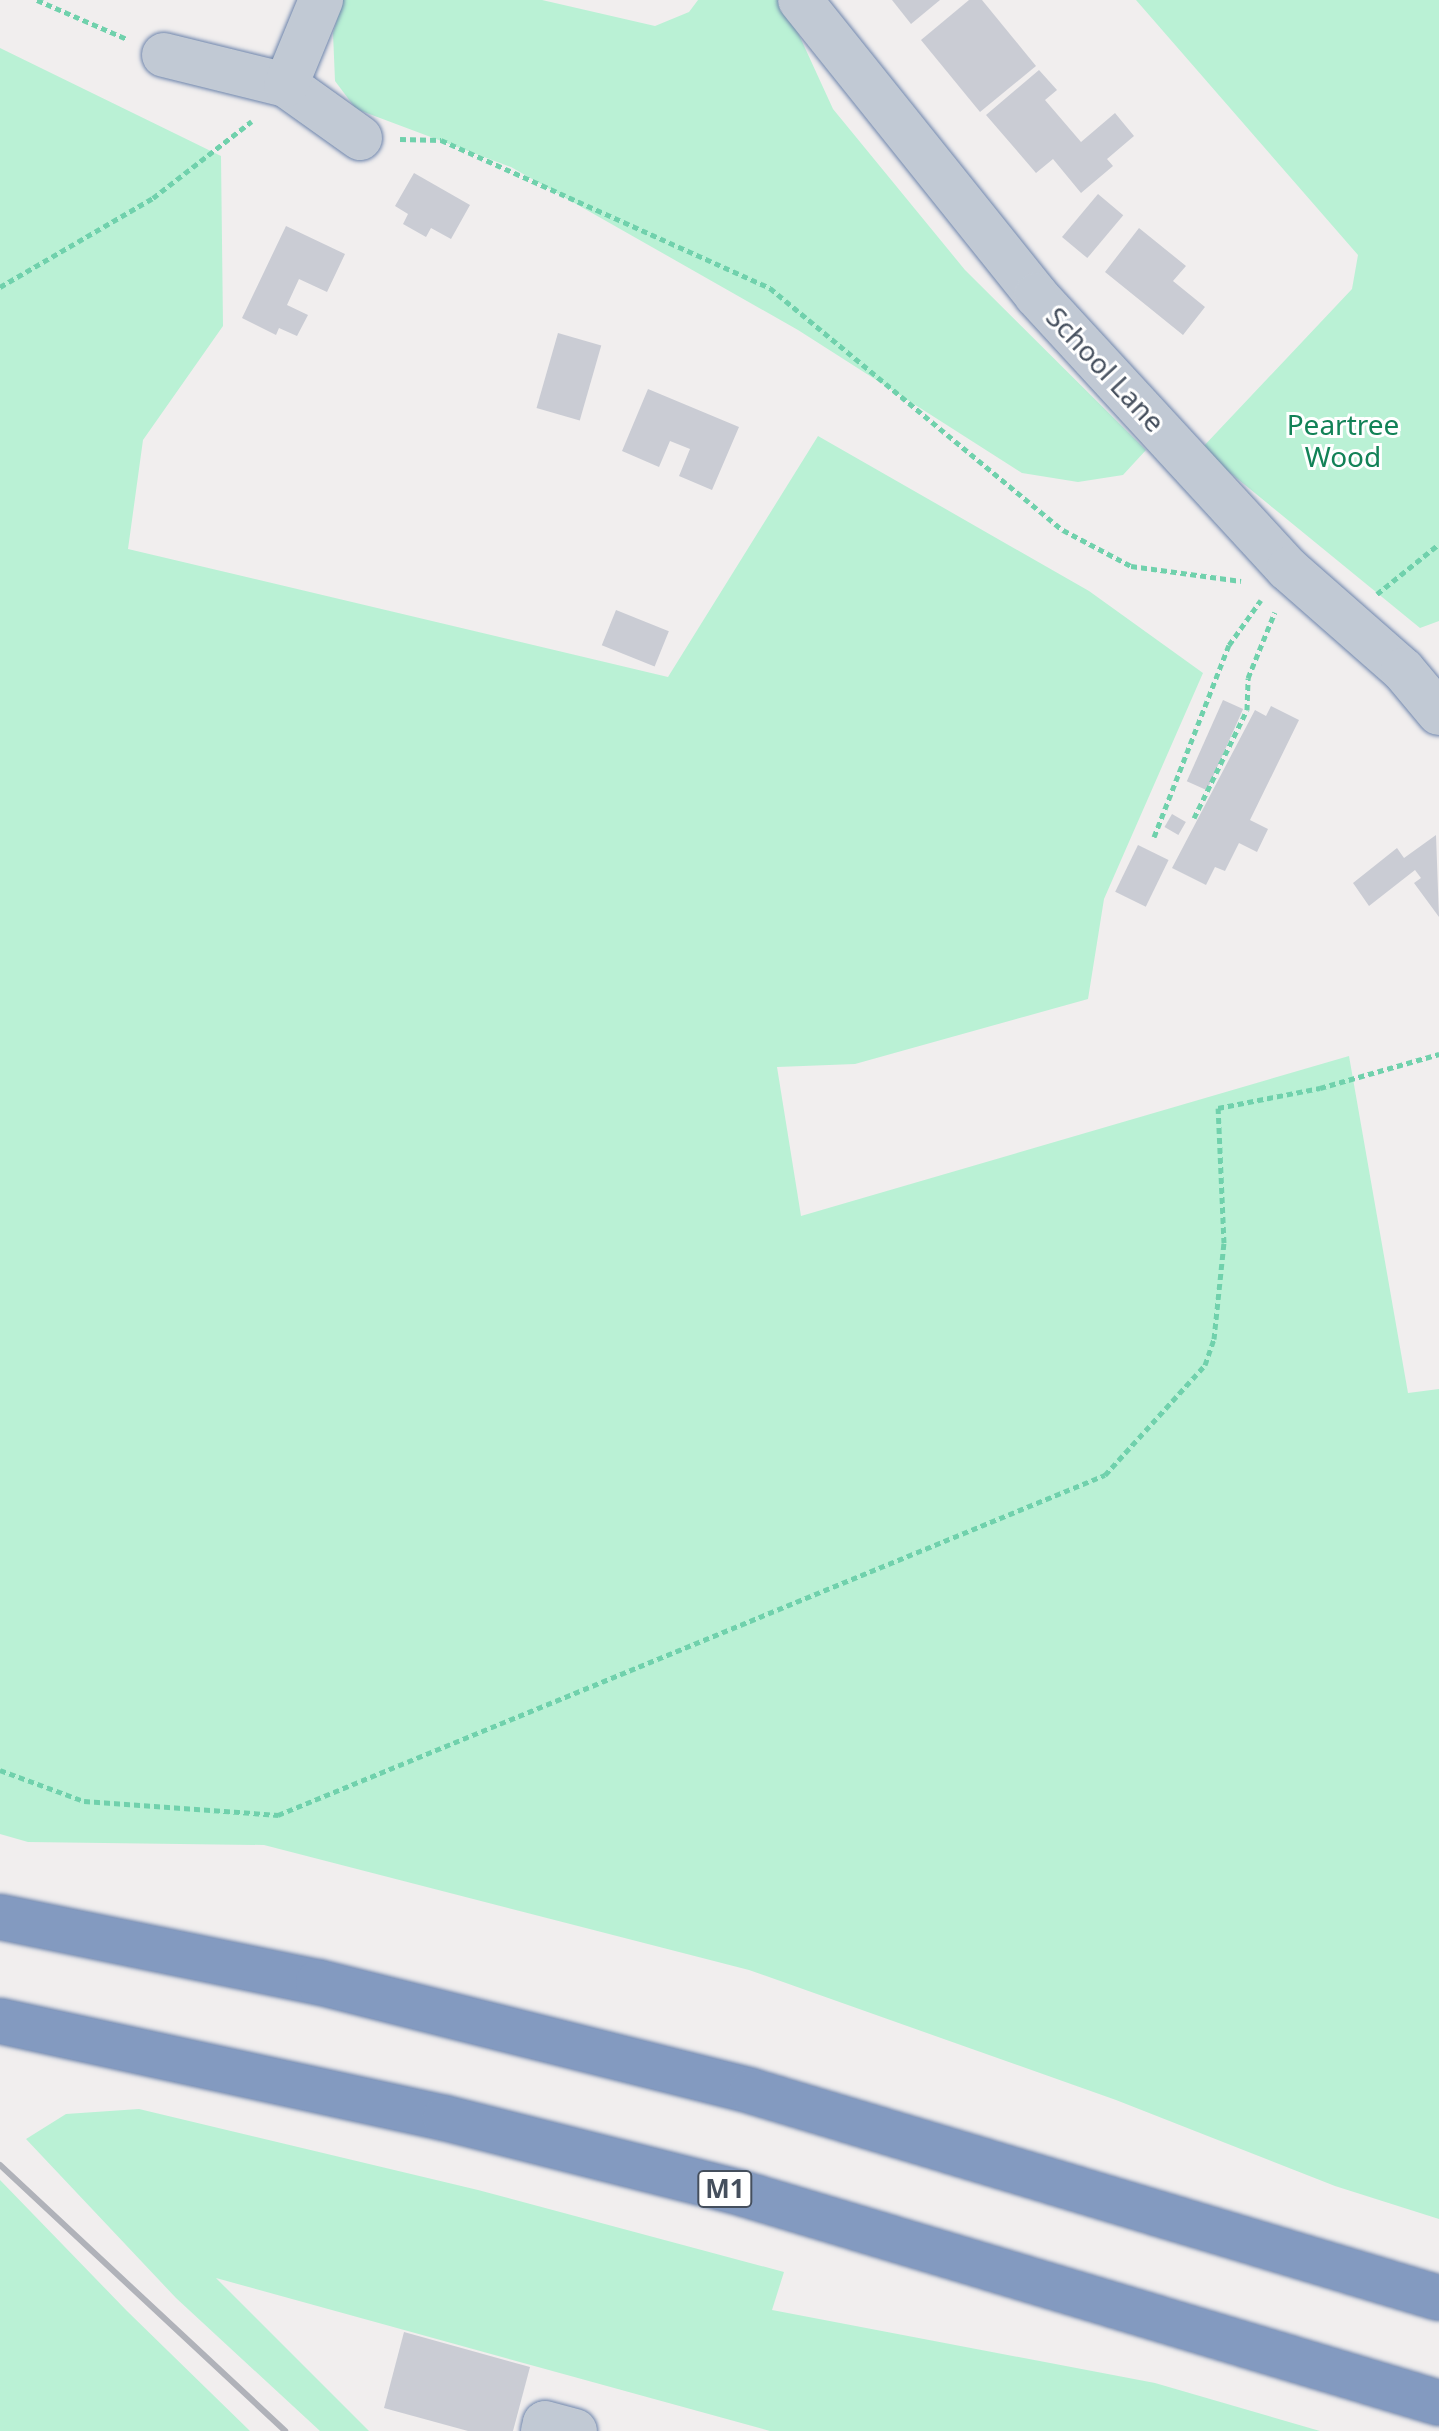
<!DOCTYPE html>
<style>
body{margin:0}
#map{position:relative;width:1439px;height:2431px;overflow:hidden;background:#f1eeee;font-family:"Noto Sans",sans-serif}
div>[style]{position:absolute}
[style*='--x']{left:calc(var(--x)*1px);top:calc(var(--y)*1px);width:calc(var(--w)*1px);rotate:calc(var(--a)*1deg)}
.green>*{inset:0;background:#baf1d5}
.building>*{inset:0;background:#caccd4;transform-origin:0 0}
.path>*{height:5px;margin-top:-2.5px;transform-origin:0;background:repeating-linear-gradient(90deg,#70d1ac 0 6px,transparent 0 10px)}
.roads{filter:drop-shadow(0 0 2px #6e85ac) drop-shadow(0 0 2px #6e85ac)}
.minor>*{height:44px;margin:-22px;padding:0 22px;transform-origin:22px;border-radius:22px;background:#c1c9d4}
.highway>*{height:44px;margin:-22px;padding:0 22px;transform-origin:22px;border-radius:22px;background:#839ac0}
.rail>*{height:6px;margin:-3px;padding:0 3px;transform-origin:3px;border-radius:3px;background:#b0b2b9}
span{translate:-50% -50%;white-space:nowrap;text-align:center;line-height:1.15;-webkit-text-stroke:6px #fff;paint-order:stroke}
.shield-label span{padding:2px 6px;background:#fff;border:2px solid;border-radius:6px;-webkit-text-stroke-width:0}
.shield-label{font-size:26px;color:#454f5d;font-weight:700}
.street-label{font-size:28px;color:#454f5d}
.park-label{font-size:28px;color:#128257}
</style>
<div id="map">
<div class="green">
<div style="clip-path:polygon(343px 0,542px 0,655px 26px,689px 12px,698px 0,783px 0,833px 109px,965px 270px,1146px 450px,1123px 475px,1078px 482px,1022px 473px,798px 330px,511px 167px,356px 109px,335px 81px,333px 33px)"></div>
<div style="clip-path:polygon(1136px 0,1439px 0,1439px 621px,1420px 628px,1201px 449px,1352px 289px,1358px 255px)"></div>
<div style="clip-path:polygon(0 48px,221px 156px,223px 326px,143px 440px,128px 549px,668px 677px,818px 436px,1089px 591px,1203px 673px,1104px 899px,1088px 999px,855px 1064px,777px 1067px,801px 1216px,1349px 1056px,1408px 1393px,1439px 1389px,1439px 2219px,1335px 2186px,1116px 2100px,749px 1970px,264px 1845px,28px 1842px,0 1834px)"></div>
<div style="clip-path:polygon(139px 2109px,478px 2190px,784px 2272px,772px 2310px,1155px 2383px,1320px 2431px,770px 2431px,216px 2278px,369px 2431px,320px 2431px,176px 2298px,26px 2139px,66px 2114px)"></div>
<div style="clip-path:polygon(0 2180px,127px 2311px,250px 2431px,0 2431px)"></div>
</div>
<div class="building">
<div style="clip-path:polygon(892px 0,940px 0,911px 24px)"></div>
<div style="clip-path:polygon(969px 0,982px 0,1036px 66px,980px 112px,921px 40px)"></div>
<div style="clip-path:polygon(1039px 70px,1057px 90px,1045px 100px,1081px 142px,1115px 113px,1134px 136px,1107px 159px,1113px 166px,1081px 193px,1053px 159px,1036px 173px,986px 115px)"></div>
<div style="clip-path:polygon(414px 173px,470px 205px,451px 239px,431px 228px,426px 237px,403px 224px,408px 214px,395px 206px)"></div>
<div style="left:1098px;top:194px;width:33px;height:56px;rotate:40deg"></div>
<div style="clip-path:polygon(286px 226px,345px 254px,327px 292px,299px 279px,287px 305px,308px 315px,297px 336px,279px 328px,276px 335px,242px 318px)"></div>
<div style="clip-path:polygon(1139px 228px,1186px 266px,1173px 281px,1205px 307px,1183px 335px,1105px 272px)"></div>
<div style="left:558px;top:333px;width:45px;height:78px;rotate:16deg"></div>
<div style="clip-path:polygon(648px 389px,739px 427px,712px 490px,679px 476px,690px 449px,670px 441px,659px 467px,622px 451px)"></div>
<div style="left:616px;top:610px;width:57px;height:38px;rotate:22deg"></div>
<div style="left:1223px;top:700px;width:22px;height:89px;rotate:24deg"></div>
<div style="clip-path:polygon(1271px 706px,1299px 720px,1250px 820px,1268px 829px,1257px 852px,1239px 843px,1225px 871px,1215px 867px,1206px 885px,1172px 868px,1255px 710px,1266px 716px)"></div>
<div style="left:1172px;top:814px;width:16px;height:15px;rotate:30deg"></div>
<div style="clip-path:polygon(1436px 835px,1439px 917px,1414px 883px,1421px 878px,1415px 870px,1369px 906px,1353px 883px,1397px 848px,1404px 858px)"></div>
<div style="left:1138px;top:845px;width:34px;height:52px;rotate:26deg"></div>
<div style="clip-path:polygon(404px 2332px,530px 2367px,513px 2431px,468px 2431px,384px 2408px)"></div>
</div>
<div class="path">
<div style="--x:37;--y:0;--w:98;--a:23.4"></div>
<div style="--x:400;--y:139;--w:41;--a:1.4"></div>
<div style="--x:441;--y:140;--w:361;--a:24.2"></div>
<div style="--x:770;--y:288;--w:380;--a:39.6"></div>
<div style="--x:1063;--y:530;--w:77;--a:27.9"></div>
<div style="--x:1131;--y:566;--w:111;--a:7.8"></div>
<div style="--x:0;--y:287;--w:177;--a:-30.2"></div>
<div style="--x:153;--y:198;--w:125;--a:-37.9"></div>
<div style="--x:1377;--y:594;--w:80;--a:-38.9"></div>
<div style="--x:1194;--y:818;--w:120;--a:-63.9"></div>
<div style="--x:1247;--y:710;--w:32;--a:-88"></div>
<div style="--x:1248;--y:678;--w:71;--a:-67.8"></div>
<div style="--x:1154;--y:837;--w:206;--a:-68.7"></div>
<div style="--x:1229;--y:645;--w:55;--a:-54.6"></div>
<div style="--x:0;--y:1770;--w:90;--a:20.3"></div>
<div style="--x:84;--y:1801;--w:195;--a:4.1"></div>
<div style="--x:278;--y:1815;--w:894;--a:-22.35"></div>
<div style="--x:1105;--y:1475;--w:149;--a:-47.7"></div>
<div style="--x:1205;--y:1365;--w:28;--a:-71"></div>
<div style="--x:1214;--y:1339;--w:97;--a:-84.1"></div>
<div style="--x:1224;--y:1243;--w:135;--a:-92.5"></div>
<div style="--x:1218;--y:1108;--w:104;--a:-11.1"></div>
<div style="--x:1320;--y:1088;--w:124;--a:-15.9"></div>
</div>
<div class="roads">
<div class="minor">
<div style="--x:800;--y:0;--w:378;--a:51.3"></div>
<div style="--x:1036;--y:295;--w:372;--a:47.4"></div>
<div style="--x:1288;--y:569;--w:153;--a:41.3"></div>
<div style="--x:1403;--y:670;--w:56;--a:50.1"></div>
<div style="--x:164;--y:55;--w:126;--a:13.8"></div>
<div style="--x:286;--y:85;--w:91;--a:35.6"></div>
<div style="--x:286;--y:85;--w:92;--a:-67.6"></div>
<div style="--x:543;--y:2431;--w:8;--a:-76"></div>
<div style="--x:545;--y:2423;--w:31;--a:15"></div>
</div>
<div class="highway">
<div style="--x:0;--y:1917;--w:325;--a:11.6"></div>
<div style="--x:318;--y:1982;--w:447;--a:14.1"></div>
<div style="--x:751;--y:2091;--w:718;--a:16.75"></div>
<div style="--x:0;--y:2021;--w:455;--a:12.3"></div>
<div style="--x:445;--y:2118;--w:305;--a:14.2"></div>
<div style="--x:741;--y:2193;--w:729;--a:16.74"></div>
</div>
</div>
<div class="rail">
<div style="--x:0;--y:2165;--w:390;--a:43"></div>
</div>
<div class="shield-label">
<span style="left:725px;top:2189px">M1</span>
</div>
<div class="street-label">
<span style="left:1106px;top:369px;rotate:47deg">School Lane</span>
</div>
<div class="park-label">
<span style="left:1343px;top:440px">Peartree<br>Wood</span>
</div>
</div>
